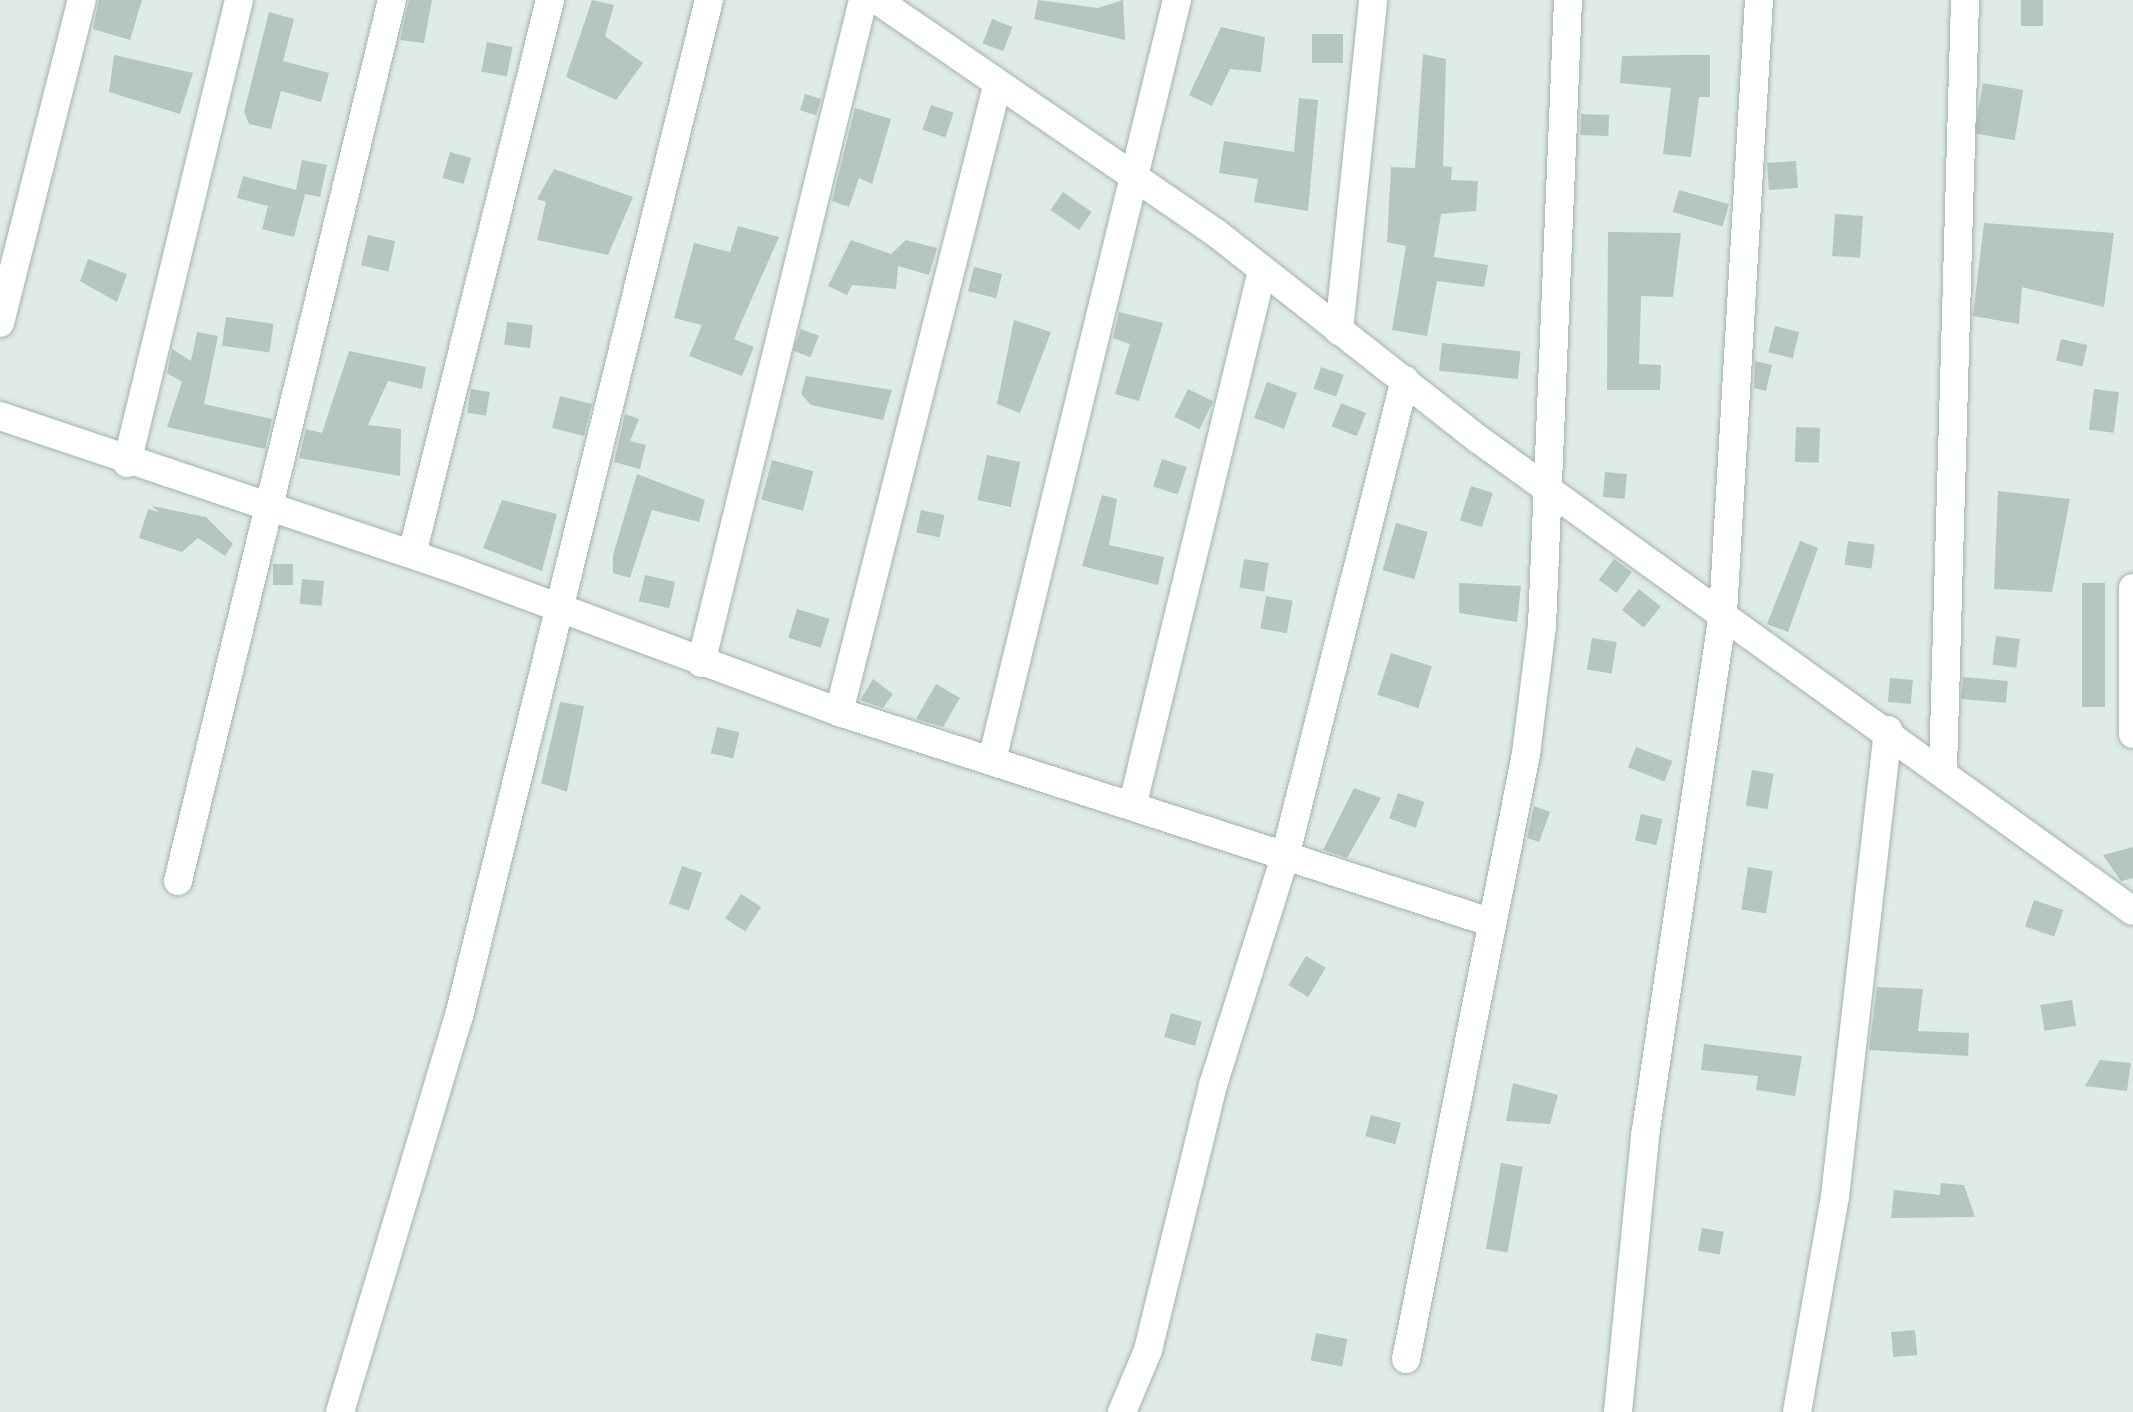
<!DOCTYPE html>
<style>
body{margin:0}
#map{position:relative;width:2133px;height:1412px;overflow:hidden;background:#dfebe6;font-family:"Fira Sans",sans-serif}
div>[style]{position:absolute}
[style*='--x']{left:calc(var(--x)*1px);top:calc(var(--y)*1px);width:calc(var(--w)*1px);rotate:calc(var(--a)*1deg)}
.building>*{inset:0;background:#b4c6bf;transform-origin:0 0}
.roads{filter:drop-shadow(0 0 2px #a2b3ad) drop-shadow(0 0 2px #a2b3ad)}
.street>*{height:28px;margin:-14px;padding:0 14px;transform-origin:14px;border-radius:14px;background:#fff}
span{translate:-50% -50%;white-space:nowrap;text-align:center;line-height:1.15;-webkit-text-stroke:9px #f0f8f4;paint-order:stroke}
</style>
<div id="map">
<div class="building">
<div style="clip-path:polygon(142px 0,130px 40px,93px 29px,99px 0)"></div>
<div style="clip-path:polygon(409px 0,432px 0,424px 43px,400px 40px)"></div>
<div style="clip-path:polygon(592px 0,614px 5px,605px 36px,643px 63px,616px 100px,566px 77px)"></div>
<div style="clip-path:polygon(1038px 0,1098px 8px,1123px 0,1125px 40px,1034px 19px)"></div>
<div style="left:2021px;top:0;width:22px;height:26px"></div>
<div style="clip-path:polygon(269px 12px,294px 19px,283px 61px,329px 73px,321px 102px,281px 91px,271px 129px,249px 124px,244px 112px)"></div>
<div style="left:992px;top:19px;width:22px;height:26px;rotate:21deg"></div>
<div style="clip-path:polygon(1221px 27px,1265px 37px,1261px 72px,1230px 69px,1212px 106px,1189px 95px)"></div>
<div style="left:1312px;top:34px;width:31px;height:29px"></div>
<div style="left:487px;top:42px;width:26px;height:30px;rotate:11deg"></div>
<div style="clip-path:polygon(1423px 54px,1446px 59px,1443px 166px,1452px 167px,1451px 180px,1478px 181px,1476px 211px,1441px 214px,1434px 257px,1488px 265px,1484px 287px,1437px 281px,1427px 336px,1392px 330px,1406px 246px,1387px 242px,1391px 167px,1415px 168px)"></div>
<div style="clip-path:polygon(114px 55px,193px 73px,180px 114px,109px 92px)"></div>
<div style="clip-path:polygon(1682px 55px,1710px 55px,1710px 97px,1699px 97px,1691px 157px,1663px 154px,1671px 88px,1620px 83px,1622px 56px)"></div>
<div style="left:1983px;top:83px;width:41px;height:51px;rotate:10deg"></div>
<div style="left:805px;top:94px;width:17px;height:17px;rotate:17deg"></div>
<div style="clip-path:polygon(1299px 98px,1318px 100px,1308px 211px,1254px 202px,1258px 179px,1219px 173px,1224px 141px,1294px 152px)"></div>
<div style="left:931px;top:105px;width:24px;height:26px;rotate:19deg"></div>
<div style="clip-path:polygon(855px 108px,891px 119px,872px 184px,859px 178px,849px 207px,832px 201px)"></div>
<div style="left:1581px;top:114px;width:28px;height:21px;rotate:2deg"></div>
<div style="left:450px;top:152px;width:22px;height:27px;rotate:16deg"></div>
<div style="clip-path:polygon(302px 160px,327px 165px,320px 197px,305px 194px,294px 237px,262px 229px,268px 206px,237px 198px,243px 176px,296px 190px)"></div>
<div style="left:1796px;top:161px;width:27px;height:29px;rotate:86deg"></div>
<div style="clip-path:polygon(554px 169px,633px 197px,608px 255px,537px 240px,546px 202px,537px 199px)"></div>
<div style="left:1679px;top:190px;width:52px;height:23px;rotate:16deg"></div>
<div style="left:1063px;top:192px;width:35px;height:22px;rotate:35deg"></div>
<div style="left:1835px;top:214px;width:28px;height:42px;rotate:4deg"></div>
<div style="clip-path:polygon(1984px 223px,2114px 233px,2104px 307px,2022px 287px,2019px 324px,1973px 316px)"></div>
<div style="clip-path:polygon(738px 226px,779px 237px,734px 339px,754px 347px,742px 376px,689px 356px,702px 325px,674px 318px,694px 243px,730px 252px)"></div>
<div style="clip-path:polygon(1608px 232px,1681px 233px,1673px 297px,1641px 296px,1639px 364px,1661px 365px,1660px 390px,1607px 390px)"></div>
<div style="left:368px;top:235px;width:28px;height:31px;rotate:13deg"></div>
<div style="clip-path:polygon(851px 240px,891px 254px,906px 240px,937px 248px,929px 275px,898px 266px,896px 289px,852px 285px,847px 295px,828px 286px)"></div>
<div style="clip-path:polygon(88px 259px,127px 274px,117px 302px,80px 281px)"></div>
<div style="left:974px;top:267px;width:29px;height:25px;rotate:14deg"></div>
<div style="clip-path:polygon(1119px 312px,1163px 323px,1139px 401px,1115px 394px,1130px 344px,1113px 338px)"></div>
<div style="left:226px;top:317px;width:48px;height:29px;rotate:8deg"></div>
<div style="clip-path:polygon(1014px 320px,1051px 332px,1020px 413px,997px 404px)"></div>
<div style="left:507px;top:322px;width:26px;height:23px;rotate:7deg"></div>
<div style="left:1775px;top:326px;width:25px;height:27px;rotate:14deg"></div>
<div style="left:801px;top:329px;width:19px;height:23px;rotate:21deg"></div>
<div style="clip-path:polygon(197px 332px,218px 336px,204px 404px,272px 419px,265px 449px,167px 427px,182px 382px,167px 373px,172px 349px,191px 361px)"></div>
<div style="left:2061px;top:339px;width:27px;height:22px;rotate:13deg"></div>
<div style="left:1442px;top:343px;width:79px;height:28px;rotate:6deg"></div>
<div style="clip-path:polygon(349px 351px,426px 367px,422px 389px,388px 381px,368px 425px,401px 429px,400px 476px,299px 458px,306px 429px,322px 433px)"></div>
<div style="clip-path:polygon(1755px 361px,1772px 365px,1766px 391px,1754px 388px)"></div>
<div style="left:1321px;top:367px;width:24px;height:23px;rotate:19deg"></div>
<div style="clip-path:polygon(806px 376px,892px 390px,883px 420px,811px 405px,801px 394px)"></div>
<div style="left:1267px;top:382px;width:32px;height:38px;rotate:20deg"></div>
<div style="left:471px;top:389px;width:19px;height:24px;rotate:9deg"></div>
<div style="left:1188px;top:389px;width:28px;height:31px;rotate:26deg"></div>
<div style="left:2094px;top:389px;width:25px;height:41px;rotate:7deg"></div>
<div style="left:560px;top:396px;width:33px;height:33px;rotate:14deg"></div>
<div style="left:1341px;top:403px;width:27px;height:25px;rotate:22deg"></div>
<div style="clip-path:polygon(625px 414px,639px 419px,630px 441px,646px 445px,640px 469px,614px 462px)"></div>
<div style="left:1796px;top:427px;width:24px;height:35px;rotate:2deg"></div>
<div style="left:987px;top:455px;width:34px;height:46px;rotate:12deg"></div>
<div style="left:1162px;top:459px;width:26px;height:29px;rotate:18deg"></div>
<div style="left:772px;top:460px;width:43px;height:41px;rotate:15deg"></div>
<div style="left:1605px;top:472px;width:22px;height:25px;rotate:5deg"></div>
<div style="clip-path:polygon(637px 474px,705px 500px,699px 522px,652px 510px,630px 578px,613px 573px,613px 555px)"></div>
<div style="left:1471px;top:486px;width:23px;height:36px;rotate:18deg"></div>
<div style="clip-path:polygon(1998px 491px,2070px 499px,2052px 592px,1994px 589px)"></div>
<div style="clip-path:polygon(1102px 495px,1117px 499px,1109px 545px,1164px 557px,1158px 585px,1082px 566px)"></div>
<div style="clip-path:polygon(502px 500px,557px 514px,542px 571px,483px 548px)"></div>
<div style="clip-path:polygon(152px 506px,206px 517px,233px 544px,225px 556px,198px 538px,182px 552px,139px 538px,148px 509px,159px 512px)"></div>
<div style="left:921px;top:510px;width:24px;height:23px;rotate:12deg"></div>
<div style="left:1396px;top:523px;width:33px;height:49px;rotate:16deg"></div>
<div style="clip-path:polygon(1800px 541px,1818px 548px,1788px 632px,1767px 624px)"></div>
<div style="left:1848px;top:541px;width:27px;height:24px;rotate:8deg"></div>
<div style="left:1244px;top:559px;width:25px;height:29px;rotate:9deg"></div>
<div style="left:1614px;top:559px;width:22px;height:26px;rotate:36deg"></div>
<div style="left:273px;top:564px;width:20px;height:21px"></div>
<div style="left:645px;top:575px;width:31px;height:27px;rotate:13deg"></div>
<div style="left:302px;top:579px;width:22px;height:25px;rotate:5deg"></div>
<div style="clip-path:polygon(1459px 583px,1521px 586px,1517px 622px,1459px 613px)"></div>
<div style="left:2082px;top:583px;width:23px;height:124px"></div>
<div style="left:1639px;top:589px;width:28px;height:27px;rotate:39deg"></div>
<div style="left:1266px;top:596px;width:27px;height:33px;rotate:10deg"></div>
<div style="left:797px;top:609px;width:34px;height:30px;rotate:17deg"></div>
<div style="left:1996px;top:636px;width:24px;height:29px;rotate:7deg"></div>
<div style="left:1592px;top:638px;width:25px;height:32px;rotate:9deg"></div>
<div style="left:1391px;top:653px;width:43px;height:44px;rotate:18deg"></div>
<div style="left:1963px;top:677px;width:45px;height:22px;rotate:5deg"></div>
<div style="left:1890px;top:678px;width:23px;height:24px;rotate:5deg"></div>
<div style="clip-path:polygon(873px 679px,893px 694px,883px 708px,860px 700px)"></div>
<div style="clip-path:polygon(936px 684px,960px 698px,943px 727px,916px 719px)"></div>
<div style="clip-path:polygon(560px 702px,584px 706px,567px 792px,541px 783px)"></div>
<div style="left:717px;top:727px;width:23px;height:27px;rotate:13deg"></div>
<div style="left:1636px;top:747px;width:39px;height:22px;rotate:21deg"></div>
<div style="left:1752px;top:770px;width:22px;height:36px;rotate:10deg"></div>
<div style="clip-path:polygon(1354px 788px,1381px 798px,1347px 858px,1323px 850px)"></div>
<div style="left:1398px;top:793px;width:28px;height:27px;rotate:19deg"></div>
<div style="clip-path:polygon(1534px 806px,1550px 812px,1539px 842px,1527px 838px)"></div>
<div style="left:1641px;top:814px;width:22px;height:27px;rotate:13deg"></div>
<div style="clip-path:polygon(2133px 847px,2133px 878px,2121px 881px,2103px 855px)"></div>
<div style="left:682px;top:866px;width:21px;height:40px;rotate:19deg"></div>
<div style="left:1748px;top:867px;width:25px;height:43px;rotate:9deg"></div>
<div style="left:741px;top:894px;width:24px;height:29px;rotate:33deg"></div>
<div style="left:2034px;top:900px;width:31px;height:28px;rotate:19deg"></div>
<div style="left:1306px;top:956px;width:23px;height:34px;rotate:31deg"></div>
<div style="clip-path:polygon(1877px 987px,1923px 989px,1918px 1031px,1969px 1033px,1968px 1056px,1869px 1050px)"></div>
<div style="left:2072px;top:1000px;width:26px;height:32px;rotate:81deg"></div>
<div style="left:1171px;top:1013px;width:32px;height:25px;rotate:16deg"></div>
<div style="clip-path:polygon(1704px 1044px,1802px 1056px,1795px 1096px,1756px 1090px,1758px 1076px,1701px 1070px)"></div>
<div style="clip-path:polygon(2100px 1060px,2131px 1063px,2127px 1091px,2085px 1086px)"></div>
<div style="clip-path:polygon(1513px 1083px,1558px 1095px,1550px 1124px,1506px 1121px)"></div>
<div style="left:1371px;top:1115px;width:31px;height:22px;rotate:15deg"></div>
<div style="left:1501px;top:1163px;width:22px;height:87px;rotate:10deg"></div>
<div style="clip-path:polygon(1941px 1183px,1964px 1185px,1975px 1217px,1891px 1218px,1894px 1190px,1940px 1195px)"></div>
<div style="left:1702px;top:1228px;width:22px;height:23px;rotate:10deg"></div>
<div style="left:1915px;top:1330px;width:25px;height:24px;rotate:85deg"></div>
<div style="left:1316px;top:1333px;width:32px;height:28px;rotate:11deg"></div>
</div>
<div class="roads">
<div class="street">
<div style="--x:877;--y:0;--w:411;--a:34.5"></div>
<div style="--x:1216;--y:233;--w:333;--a:38.2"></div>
<div style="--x:1478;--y:439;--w:807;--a:35.78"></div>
<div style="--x:0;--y:323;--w:333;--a:-75.8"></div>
<div style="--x:1339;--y:331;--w:333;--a:-84.1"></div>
<div style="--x:0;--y:416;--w:480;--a:18.6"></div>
<div style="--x:455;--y:569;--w:410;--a:20.4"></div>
<div style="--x:839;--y:712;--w:681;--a:17.88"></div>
<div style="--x:127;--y:463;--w:476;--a:-76.4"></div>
<div style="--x:412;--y:554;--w:571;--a:-76.01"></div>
<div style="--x:2133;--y:588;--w:146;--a:90"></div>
<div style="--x:701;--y:663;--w:683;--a:-76.27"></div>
<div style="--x:839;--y:712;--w:642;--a:-75.83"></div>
<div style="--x:992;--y:760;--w:782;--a:-76.32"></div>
<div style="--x:1943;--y:769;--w:769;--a:-88.36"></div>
<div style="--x:1133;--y:803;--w:547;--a:-76.37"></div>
<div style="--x:178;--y:881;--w:907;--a:-76.35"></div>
<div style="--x:1406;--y:1359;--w:617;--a:-78.78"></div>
<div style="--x:1526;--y:754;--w:129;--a:-82.9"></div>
<div style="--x:1542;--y:626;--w:627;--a:-87.62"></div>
<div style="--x:340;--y:1412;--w:413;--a:-73.3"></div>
<div style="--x:459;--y:1016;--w:1046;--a:-76.18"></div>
<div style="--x:1122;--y:1412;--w:67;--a:-67.2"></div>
<div style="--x:1148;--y:1350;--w:273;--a:-76.2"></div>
<div style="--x:1213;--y:1085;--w:239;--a:-72.5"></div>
<div style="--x:1285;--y:857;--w:492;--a:-75.9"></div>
<div style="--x:1618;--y:1412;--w:277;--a:-84.4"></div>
<div style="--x:1645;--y:1136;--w:529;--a:-81.52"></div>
<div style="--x:1723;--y:613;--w:614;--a:-86.64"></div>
<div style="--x:1797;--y:1412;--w:219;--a:-80"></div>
<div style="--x:1835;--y:1196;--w:469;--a:-83.5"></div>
</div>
</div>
</div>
